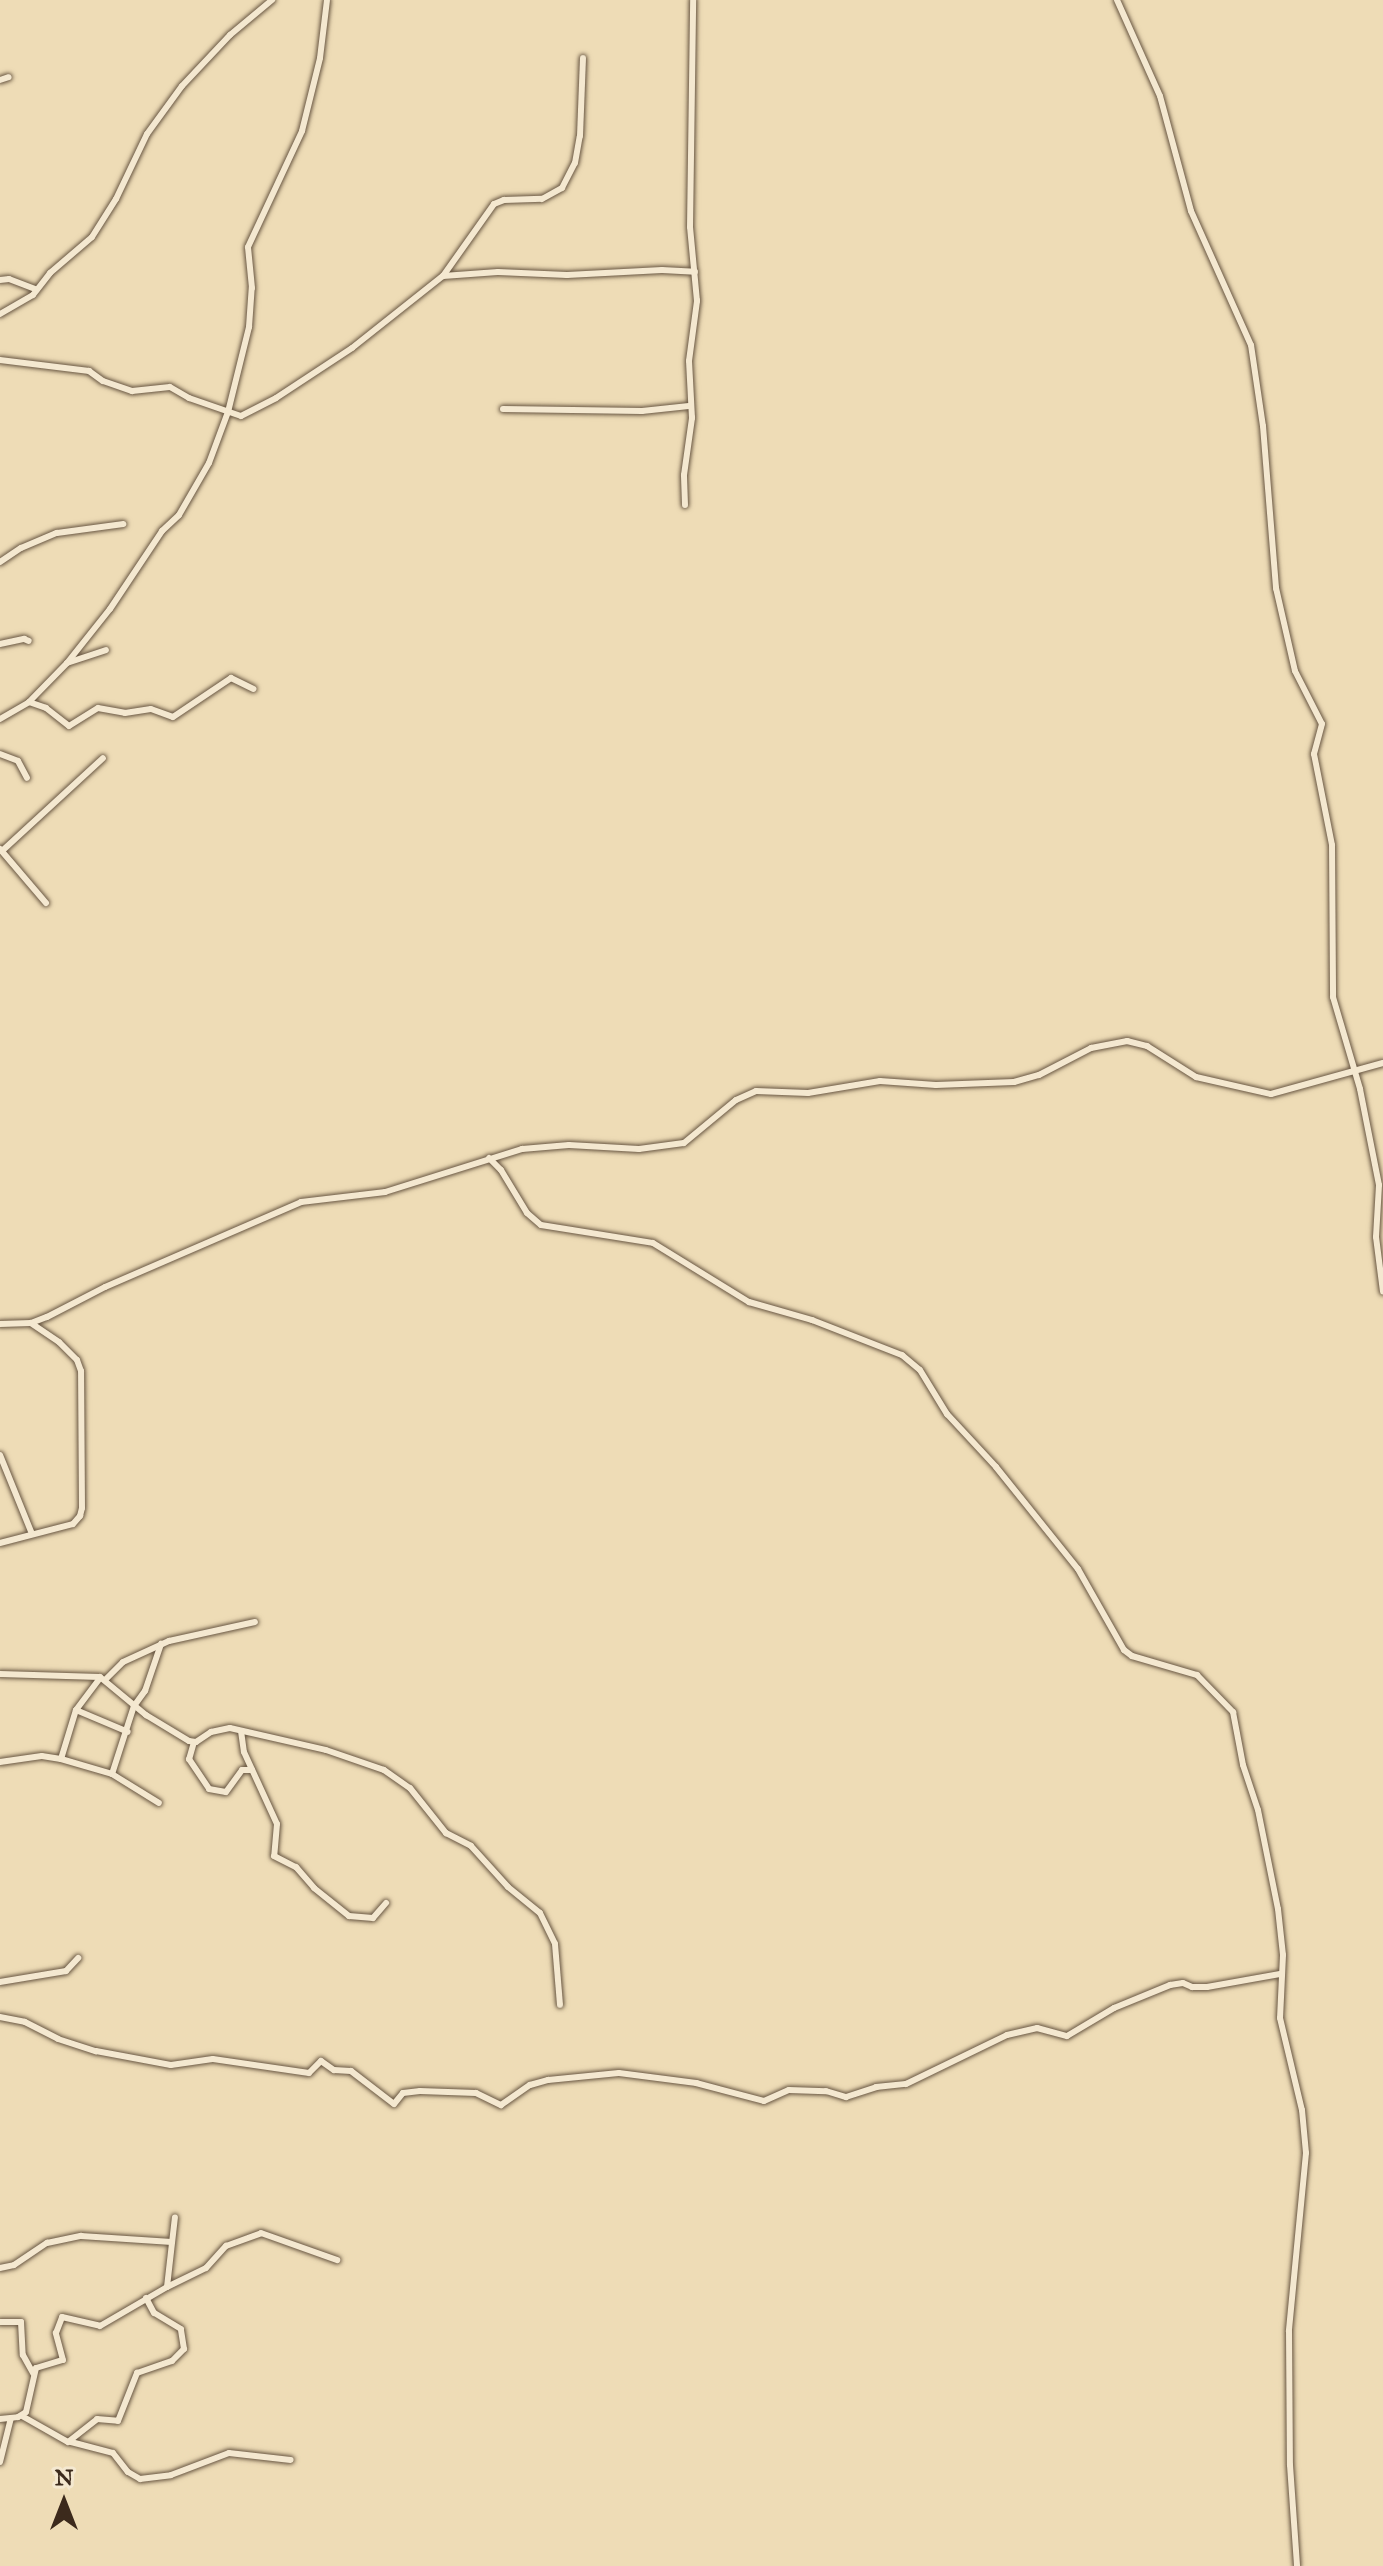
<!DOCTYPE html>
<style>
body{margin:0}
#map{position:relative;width:1383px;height:2566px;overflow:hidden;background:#eedcb6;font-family:"IM FELL Great Primer",serif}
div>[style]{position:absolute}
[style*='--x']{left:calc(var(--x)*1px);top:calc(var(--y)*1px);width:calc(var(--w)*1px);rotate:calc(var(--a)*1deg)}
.roads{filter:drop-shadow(0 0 2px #685642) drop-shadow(0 0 2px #685642)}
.minor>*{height:6px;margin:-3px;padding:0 3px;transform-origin:3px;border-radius:3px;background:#f4e8d0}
span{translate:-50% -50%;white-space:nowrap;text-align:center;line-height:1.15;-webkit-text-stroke:6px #f4e8d0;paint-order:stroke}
.north{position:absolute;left:24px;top:2462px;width:80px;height:80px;-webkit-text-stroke:6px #f4e8d0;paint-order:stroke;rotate:0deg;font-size:22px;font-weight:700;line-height:32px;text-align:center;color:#3c2a1c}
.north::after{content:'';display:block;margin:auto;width:28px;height:36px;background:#3c2a1c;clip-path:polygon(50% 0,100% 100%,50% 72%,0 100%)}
</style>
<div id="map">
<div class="roads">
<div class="minor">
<div style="--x:1117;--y:0;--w:105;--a:65.9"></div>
<div style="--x:1160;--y:96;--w:119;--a:74.9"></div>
<div style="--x:1191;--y:211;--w:147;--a:65.9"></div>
<div style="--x:1251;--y:345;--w:82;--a:81.6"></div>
<div style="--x:1263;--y:426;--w:163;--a:85.4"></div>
<div style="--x:1276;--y:588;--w:85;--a:77.1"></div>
<div style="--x:1295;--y:671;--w:59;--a:63"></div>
<div style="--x:1322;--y:724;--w:31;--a:105"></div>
<div style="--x:1314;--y:754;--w:93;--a:78.8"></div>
<div style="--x:1332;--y:845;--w:152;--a:89.6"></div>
<div style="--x:1333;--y:997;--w:96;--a:73.6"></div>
<div style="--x:1360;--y:1089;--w:98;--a:78.8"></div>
<div style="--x:1379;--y:1185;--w:52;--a:93.3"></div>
<div style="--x:1376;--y:1237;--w:55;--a:82.7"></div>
<div style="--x:0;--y:80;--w:9;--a:-18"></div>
<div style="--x:443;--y:276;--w:88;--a:-54.7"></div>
<div style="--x:494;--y:204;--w:11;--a:-22"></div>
<div style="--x:504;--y:200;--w:38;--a:-2"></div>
<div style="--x:542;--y:199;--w:23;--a:-29"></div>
<div style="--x:562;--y:188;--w:28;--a:-63"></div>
<div style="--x:575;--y:163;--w:27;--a:-80"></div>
<div style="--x:580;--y:136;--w:78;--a:-87.8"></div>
<div style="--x:0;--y:280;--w:9;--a:-6"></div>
<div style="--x:9;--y:279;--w:28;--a:21"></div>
<div style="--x:0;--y:314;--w:38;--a:-30"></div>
<div style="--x:33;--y:295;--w:28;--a:-52"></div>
<div style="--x:50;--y:273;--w:55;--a:-40.6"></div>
<div style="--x:92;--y:237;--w:45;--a:-57.7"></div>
<div style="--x:116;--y:199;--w:72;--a:-64.5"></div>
<div style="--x:147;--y:134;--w:59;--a:-53.9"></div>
<div style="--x:182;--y:86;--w:70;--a:-46.7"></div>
<div style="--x:230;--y:35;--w:55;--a:-39.8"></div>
<div style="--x:0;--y:360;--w:90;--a:7"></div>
<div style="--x:89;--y:371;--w:17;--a:36"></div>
<div style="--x:103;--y:381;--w:31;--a:19"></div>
<div style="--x:132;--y:391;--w:38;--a:-6"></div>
<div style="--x:170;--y:387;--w:22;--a:30"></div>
<div style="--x:189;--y:398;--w:55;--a:19.1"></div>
<div style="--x:241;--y:416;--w:39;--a:-27"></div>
<div style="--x:276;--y:398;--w:91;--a:-33.3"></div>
<div style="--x:352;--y:348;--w:116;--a:-38.4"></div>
<div style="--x:443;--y:276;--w:55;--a:-4.2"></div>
<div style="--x:498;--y:272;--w:69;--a:2.5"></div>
<div style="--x:567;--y:275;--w:95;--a:-3"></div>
<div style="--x:662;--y:270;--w:33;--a:3"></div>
<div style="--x:503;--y:409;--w:139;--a:0.8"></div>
<div style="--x:642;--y:411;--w:47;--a:-6.1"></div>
<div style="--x:685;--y:505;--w:30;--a:-92"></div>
<div style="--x:684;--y:475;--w:58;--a:-82"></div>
<div style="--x:692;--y:418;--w:57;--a:-93"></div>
<div style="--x:689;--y:361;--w:61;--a:-82.4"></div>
<div style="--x:697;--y:301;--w:74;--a:-95.4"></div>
<div style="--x:690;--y:227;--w:227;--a:-89.2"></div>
<div style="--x:0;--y:562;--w:25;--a:-34"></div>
<div style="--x:21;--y:548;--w:39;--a:-23"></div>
<div style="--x:57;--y:533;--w:67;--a:-7.8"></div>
<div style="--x:0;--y:644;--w:25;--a:-12"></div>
<div style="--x:24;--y:639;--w:5;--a:22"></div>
<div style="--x:67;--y:663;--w:41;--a:-18.4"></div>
<div style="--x:29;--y:702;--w:18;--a:19"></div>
<div style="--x:46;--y:708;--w:29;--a:38"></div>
<div style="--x:69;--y:726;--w:34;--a:-32"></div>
<div style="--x:98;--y:708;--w:27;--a:10"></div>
<div style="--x:125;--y:713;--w:26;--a:-9"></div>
<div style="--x:151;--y:709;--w:23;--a:20"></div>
<div style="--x:173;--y:717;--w:70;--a:-33.9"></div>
<div style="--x:231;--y:678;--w:25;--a:26"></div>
<div style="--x:0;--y:719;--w:34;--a:-30"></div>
<div style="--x:29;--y:702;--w:54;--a:-45.7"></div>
<div style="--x:67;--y:663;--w:69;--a:-51.5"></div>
<div style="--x:110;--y:609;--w:94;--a:-56.3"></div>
<div style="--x:162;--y:531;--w:23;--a:-43"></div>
<div style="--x:179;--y:515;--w:60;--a:-60"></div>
<div style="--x:209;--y:463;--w:54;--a:-69.6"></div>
<div style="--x:228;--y:412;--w:88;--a:-76.1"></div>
<div style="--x:249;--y:327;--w:39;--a:-86"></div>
<div style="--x:252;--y:288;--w:41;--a:-95.6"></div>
<div style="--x:248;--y:247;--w:128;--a:-65"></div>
<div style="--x:302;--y:131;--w:75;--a:-76.1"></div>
<div style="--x:320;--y:58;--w:58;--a:-83.1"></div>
<div style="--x:0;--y:754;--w:19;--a:21"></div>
<div style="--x:18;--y:761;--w:19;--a:62"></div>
<div style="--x:0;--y:849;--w:71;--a:49.6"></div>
<div style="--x:2;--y:851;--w:137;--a:-42.6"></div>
<div style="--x:489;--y:1158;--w:17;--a:45"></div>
<div style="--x:501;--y:1170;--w:50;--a:58.8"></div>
<div style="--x:527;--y:1213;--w:18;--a:41"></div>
<div style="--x:541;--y:1225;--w:113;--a:9.1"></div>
<div style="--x:653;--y:1243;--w:113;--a:31.6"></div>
<div style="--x:749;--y:1302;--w:66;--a:15.9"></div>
<div style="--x:812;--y:1320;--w:97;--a:21.3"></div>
<div style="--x:902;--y:1355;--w:23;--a:40"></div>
<div style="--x:920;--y:1370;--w:52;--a:58.5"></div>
<div style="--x:947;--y:1414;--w:72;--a:47.2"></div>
<div style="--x:996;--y:1467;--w:131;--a:51.2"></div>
<div style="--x:1078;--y:1569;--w:93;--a:60.4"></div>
<div style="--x:1124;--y:1650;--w:10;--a:37"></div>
<div style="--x:1132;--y:1656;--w:68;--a:16.3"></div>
<div style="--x:1197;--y:1675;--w:52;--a:45.8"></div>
<div style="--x:1233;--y:1712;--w:54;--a:79.3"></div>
<div style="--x:1243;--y:1765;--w:47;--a:71.6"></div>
<div style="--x:1258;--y:1810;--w:101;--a:78.6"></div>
<div style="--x:1278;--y:1909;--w:46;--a:83.8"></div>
<div style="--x:1283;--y:1955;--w:63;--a:92.7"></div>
<div style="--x:1280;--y:2018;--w:95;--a:76.6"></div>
<div style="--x:1302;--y:2110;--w:43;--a:84.7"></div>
<div style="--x:1306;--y:2153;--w:179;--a:95.5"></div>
<div style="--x:1289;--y:2331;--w:134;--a:89.6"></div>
<div style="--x:1290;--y:2465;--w:101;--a:86"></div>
<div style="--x:0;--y:1324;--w:31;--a:-2"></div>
<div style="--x:31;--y:1323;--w:17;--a:-21"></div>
<div style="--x:47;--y:1317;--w:65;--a:-27.3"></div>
<div style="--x:105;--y:1287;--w:214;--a:-23.4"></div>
<div style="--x:301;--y:1202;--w:85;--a:-6.8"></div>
<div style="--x:385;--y:1192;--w:144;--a:-17.4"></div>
<div style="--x:522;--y:1149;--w:47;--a:-4.9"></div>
<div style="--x:569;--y:1145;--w:70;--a:3.3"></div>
<div style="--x:639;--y:1149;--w:45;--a:-7.6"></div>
<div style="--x:684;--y:1143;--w:67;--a:-39.6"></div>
<div style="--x:736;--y:1100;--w:22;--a:-24"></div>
<div style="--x:756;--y:1091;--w:52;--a:2.2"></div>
<div style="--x:808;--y:1093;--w:73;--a:-9.5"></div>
<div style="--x:880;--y:1081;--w:56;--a:4.1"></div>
<div style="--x:936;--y:1085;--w:78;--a:-2.2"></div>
<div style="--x:1014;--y:1082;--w:26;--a:-16"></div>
<div style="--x:1039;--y:1075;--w:59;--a:-27.4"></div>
<div style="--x:1091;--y:1048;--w:37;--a:-11"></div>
<div style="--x:1127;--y:1041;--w:21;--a:14"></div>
<div style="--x:1147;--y:1046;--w:58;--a:32.3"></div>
<div style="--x:1196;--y:1077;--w:77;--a:12.8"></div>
<div style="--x:1271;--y:1094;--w:116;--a:-15.5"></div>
<div style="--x:0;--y:1455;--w:85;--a:67.9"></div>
<div style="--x:0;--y:1543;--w:75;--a:-14.6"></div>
<div style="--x:73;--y:1524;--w:11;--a:-49"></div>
<div style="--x:80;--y:1516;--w:8;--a:-76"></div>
<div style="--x:82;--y:1508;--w:137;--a:-90.4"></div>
<div style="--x:81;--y:1371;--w:12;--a:-110"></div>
<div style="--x:77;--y:1360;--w:25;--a:-135"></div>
<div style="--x:59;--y:1342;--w:34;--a:-146"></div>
<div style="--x:0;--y:1674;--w:100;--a:1.7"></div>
<div style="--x:100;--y:1677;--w:60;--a:39.6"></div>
<div style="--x:146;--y:1715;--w:50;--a:31.2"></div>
<div style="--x:189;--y:1741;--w:7;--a:8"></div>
<div style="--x:196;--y:1742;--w:18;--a:-34"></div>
<div style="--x:211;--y:1732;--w:19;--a:-12"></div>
<div style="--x:230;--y:1728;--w:98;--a:12.9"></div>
<div style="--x:326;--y:1750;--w:61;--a:19"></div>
<div style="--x:384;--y:1770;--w:32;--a:35"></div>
<div style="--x:410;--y:1788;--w:58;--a:51.3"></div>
<div style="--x:446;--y:1833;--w:28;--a:27"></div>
<div style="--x:471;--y:1846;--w:55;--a:47.9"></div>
<div style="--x:508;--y:1887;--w:41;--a:39.1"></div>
<div style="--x:540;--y:1913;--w:34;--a:64"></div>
<div style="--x:555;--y:1944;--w:61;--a:85.3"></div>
<div style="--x:105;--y:1680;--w:25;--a:-45"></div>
<div style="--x:123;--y:1662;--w:51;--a:-24.5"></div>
<div style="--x:169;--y:1641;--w:88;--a:-12.5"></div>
<div style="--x:76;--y:1710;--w:56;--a:22.9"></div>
<div style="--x:241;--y:1731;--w:21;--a:82"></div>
<div style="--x:244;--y:1752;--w:79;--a:65.4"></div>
<div style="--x:277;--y:1824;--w:32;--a:95"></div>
<div style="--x:274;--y:1856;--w:25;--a:27"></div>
<div style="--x:296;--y:1867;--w:28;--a:49"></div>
<div style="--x:314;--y:1888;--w:45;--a:38.7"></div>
<div style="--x:349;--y:1916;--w:24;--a:5"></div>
<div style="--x:373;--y:1918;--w:20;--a:-49"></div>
<div style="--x:194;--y:1742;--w:18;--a:106"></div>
<div style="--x:189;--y:1759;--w:36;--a:56"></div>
<div style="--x:209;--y:1789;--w:17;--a:10"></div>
<div style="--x:226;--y:1792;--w:27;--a:-54"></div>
<div style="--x:242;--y:1770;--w:10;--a:0"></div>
<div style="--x:61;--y:1759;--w:51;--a:-73"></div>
<div style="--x:76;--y:1710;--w:40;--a:-53"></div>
<div style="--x:0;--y:1762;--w:42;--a:-8.1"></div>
<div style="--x:42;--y:1756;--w:19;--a:9"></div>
<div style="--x:61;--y:1759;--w:53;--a:16.4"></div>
<div style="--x:112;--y:1774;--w:55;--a:31.7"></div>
<div style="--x:112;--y:1774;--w:71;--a:-72.1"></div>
<div style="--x:134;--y:1706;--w:19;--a:-54"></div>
<div style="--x:145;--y:1691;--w:50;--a:-71.2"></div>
<div style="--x:0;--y:1982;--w:67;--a:-9.5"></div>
<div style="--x:66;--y:1971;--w:18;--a:-47"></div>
<div style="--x:0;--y:2017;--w:25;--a:11"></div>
<div style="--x:25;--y:2022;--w:37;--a:27"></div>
<div style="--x:58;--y:2039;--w:40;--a:18"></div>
<div style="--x:96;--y:2051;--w:76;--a:10.6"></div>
<div style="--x:171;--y:2065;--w:42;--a:-8.1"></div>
<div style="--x:213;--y:2059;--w:97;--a:8.3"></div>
<div style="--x:309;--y:2073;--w:17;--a:-45"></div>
<div style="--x:321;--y:2061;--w:16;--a:35"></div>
<div style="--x:334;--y:2070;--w:17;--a:3"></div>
<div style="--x:351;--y:2071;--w:54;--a:37.5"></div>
<div style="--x:394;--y:2104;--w:14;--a:-51"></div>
<div style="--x:403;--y:2093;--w:17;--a:-7"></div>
<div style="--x:420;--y:2091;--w:56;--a:2"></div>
<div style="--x:476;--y:2093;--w:28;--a:26"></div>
<div style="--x:501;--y:2105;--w:35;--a:-35"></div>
<div style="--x:530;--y:2085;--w:19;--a:-16"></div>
<div style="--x:548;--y:2080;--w:71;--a:-5.6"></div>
<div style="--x:619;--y:2073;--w:78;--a:7.4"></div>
<div style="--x:696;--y:2083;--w:70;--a:14.8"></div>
<div style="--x:764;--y:2101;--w:27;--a:-24"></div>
<div style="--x:789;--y:2090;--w:37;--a:2"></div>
<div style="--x:826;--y:2091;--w:21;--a:17"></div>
<div style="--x:846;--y:2097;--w:32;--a:-18"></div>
<div style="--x:876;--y:2087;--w:30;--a:-6"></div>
<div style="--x:906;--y:2084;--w:112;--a:-25.9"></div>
<div style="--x:1007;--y:2035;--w:31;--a:-13"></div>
<div style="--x:1037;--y:2028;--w:31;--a:15"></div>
<div style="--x:1067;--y:2036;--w:55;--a:-30.8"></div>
<div style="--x:1114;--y:2008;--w:61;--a:-22.3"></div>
<div style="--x:1170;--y:1985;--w:13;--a:-9"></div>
<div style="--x:1183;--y:1983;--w:10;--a:24"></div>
<div style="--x:1192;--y:1987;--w:15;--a:0"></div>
<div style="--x:1207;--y:1987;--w:74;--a:-10.1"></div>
<div style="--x:0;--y:2268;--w:14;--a:-12"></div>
<div style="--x:14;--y:2265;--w:40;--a:-34"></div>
<div style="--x:47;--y:2243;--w:35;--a:-12"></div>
<div style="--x:81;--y:2236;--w:91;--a:3.8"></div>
<div style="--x:167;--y:2287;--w:43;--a:-26"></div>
<div style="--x:206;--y:2268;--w:30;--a:-48"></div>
<div style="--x:226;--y:2246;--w:37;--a:-20"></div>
<div style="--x:261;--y:2233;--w:81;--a:19.6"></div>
<div style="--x:0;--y:2322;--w:21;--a:0"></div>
<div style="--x:21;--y:2322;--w:33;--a:87"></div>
<div style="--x:23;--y:2355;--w:21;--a:61"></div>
<div style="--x:22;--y:2416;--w:53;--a:29.5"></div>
<div style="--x:68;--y:2442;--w:37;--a:-38"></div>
<div style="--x:97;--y:2419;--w:21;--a:5"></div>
<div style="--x:118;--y:2421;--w:52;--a:-68.4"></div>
<div style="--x:137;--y:2373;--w:37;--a:-19"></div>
<div style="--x:172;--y:2361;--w:17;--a:-45"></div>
<div style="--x:184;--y:2349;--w:20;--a:-99"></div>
<div style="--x:181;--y:2329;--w:31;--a:-149"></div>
<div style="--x:154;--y:2313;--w:17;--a:-118"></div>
<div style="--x:0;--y:2419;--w:18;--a:-6"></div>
<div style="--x:18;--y:2417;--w:9;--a:-32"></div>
<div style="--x:26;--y:2412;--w:45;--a:-77.2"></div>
<div style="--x:36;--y:2368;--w:28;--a:-17"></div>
<div style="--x:63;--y:2360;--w:28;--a:-105"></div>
<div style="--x:56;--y:2333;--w:17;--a:-69"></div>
<div style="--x:62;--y:2317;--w:39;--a:13"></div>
<div style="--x:100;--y:2326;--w:78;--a:-30.2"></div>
<div style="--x:167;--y:2287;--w:70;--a:-83.5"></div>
<div style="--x:71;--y:2442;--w:43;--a:14.7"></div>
<div style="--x:113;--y:2453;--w:24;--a:52"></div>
<div style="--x:128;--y:2472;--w:14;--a:30"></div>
<div style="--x:140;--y:2479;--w:31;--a:-7"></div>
<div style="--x:171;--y:2475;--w:62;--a:-20.8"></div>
<div style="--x:229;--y:2453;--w:62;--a:6.4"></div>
<div style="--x:0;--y:2462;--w:45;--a:-76"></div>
</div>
</div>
<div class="north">N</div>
</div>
